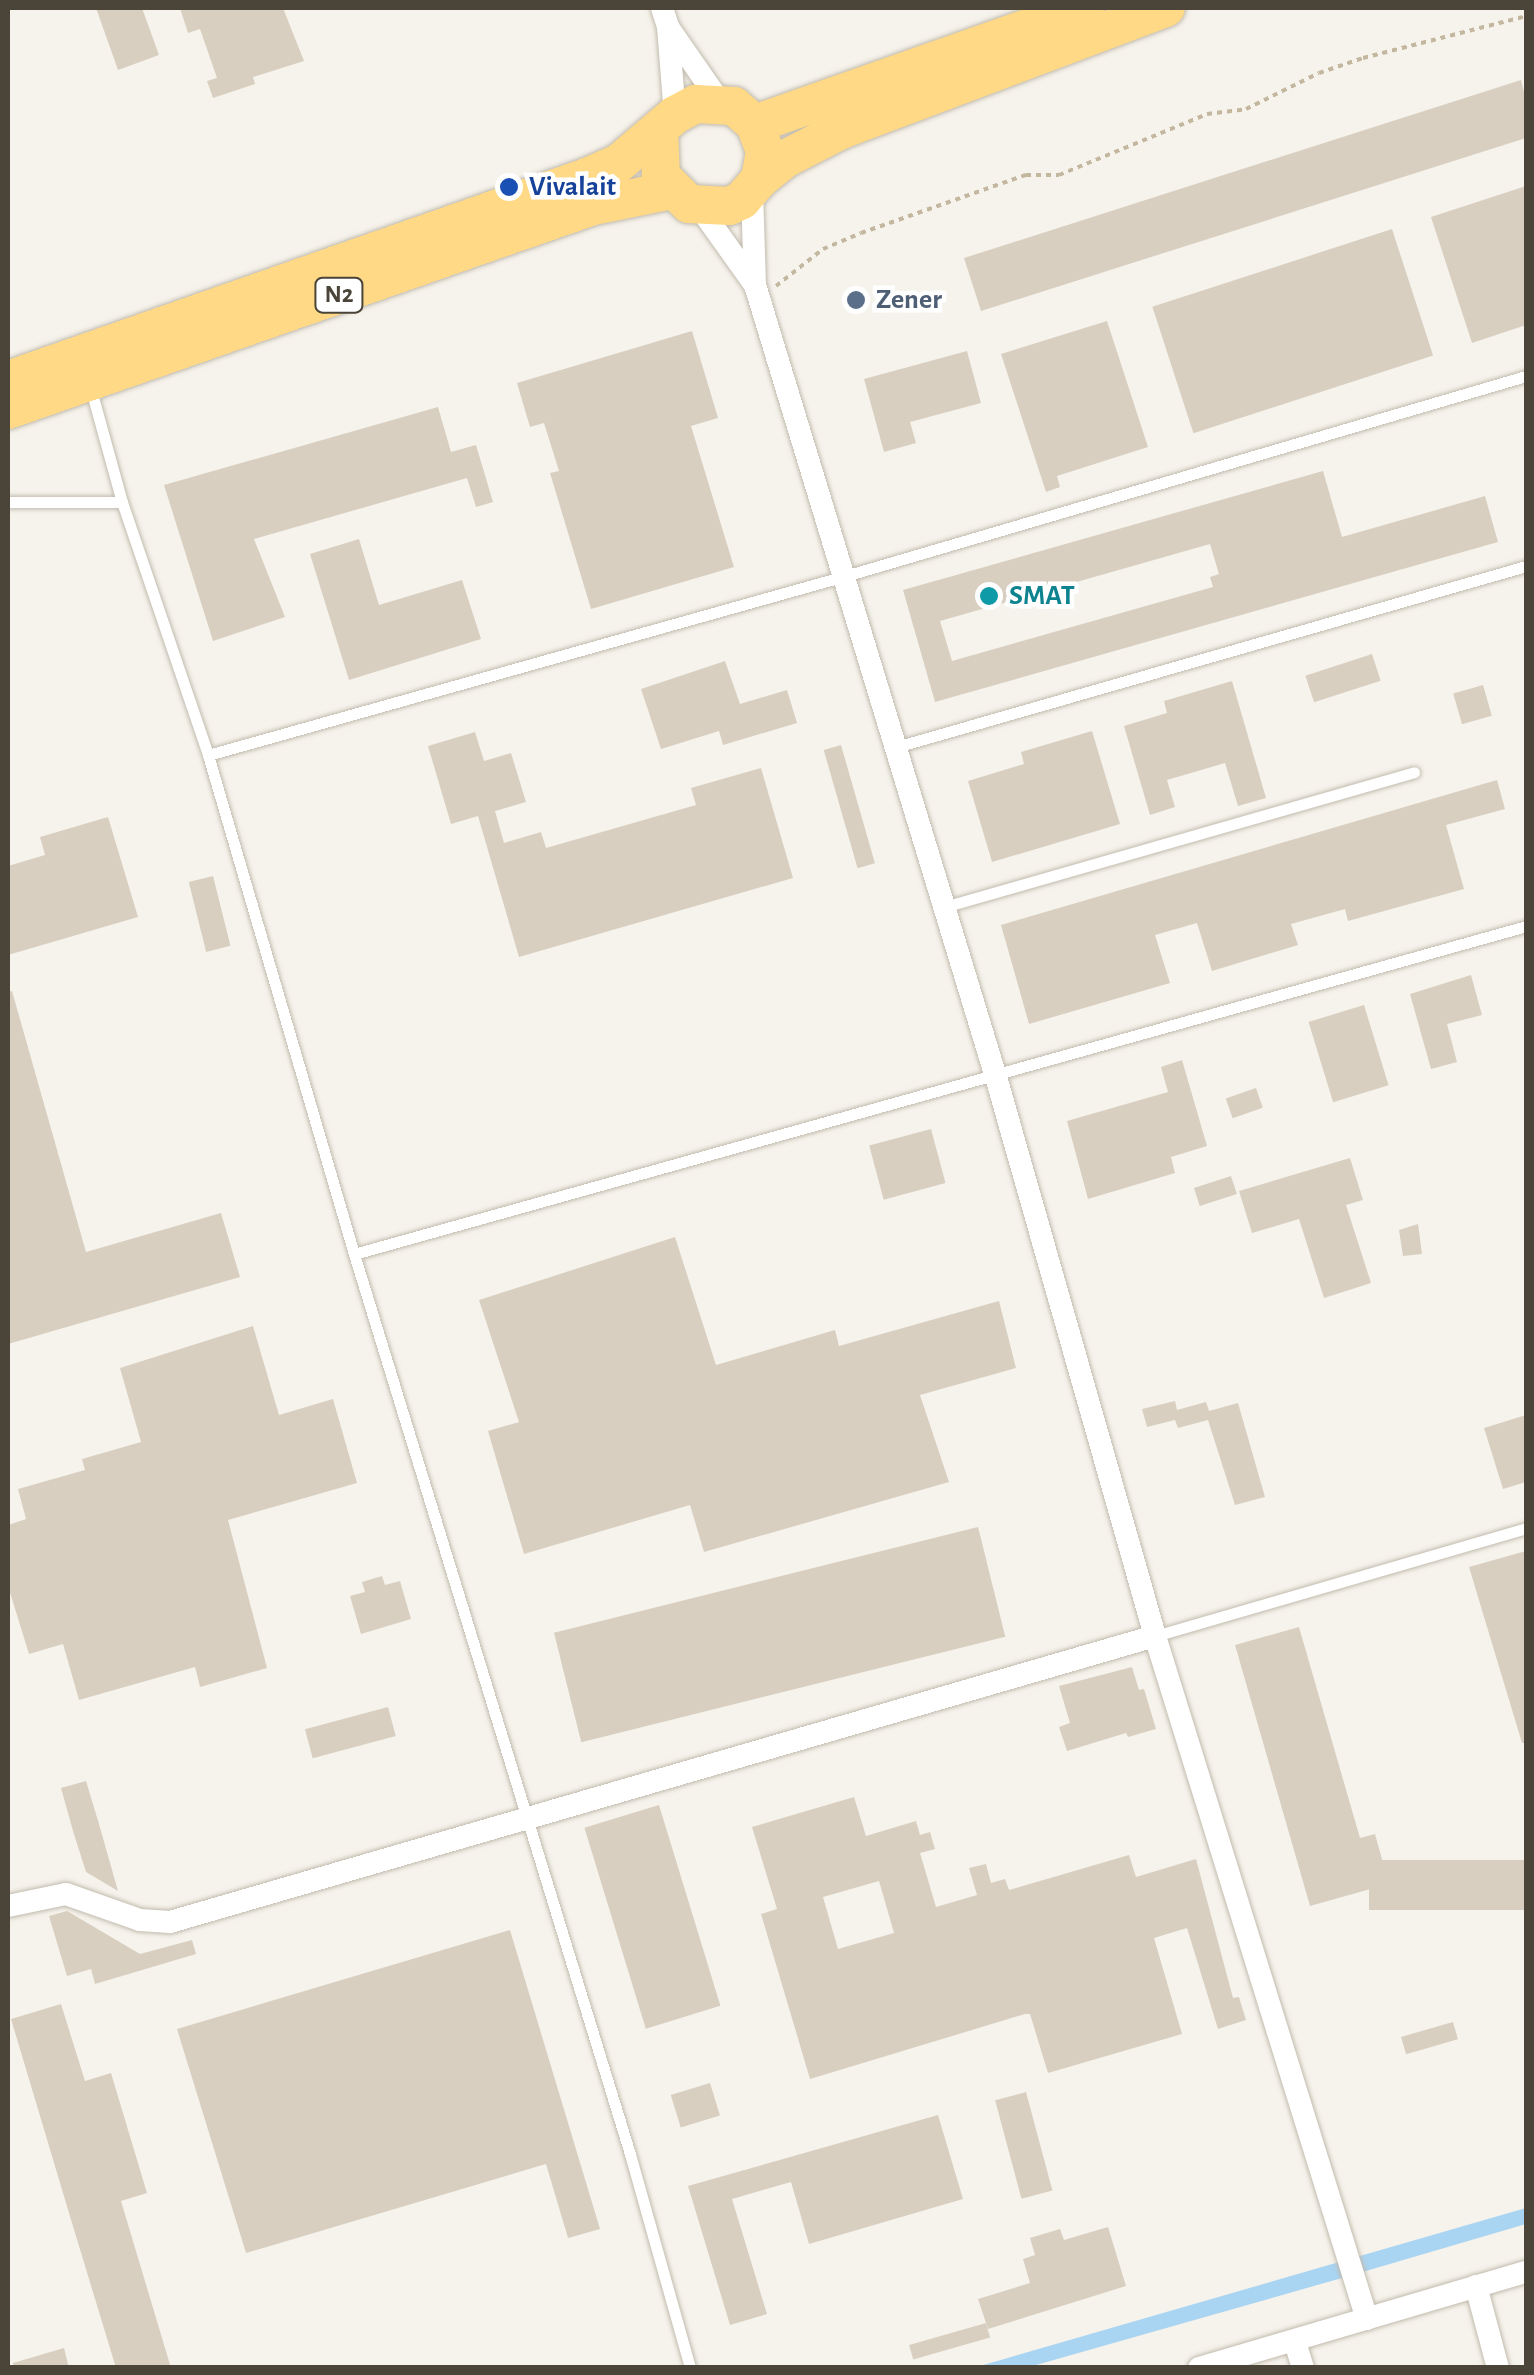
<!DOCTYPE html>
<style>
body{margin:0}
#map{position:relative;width:1534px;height:2375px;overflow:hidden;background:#f6f3ec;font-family:"Alegreya Sans",sans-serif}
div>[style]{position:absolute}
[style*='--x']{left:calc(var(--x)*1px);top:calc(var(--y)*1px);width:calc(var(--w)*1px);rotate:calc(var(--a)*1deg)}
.water>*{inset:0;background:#a9d4f2}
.building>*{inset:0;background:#d8cfc1;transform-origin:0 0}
.path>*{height:4px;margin-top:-2px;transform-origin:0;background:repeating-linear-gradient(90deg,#c4b79f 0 5px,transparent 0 10px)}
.roads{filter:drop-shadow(0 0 2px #c2bbae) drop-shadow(0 0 2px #c2bbae)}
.service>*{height:11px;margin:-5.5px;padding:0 5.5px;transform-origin:5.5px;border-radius:5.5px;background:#fff}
.minor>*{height:22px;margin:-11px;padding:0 11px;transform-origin:11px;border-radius:11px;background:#fff}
.trunk>*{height:38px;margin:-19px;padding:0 19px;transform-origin:19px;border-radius:19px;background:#ffd985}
.dots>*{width:28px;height:28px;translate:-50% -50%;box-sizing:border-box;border:5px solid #fff;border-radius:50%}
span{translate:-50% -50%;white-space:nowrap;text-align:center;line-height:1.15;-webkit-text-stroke:9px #fff;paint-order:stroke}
.shield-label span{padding:2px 8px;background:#fff;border:2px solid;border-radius:8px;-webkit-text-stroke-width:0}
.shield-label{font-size:25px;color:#4b4439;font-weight:700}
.transit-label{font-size:28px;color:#164399;font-weight:700}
.left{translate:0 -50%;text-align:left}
.service-label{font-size:28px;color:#4e5e75;font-weight:700}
.culture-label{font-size:28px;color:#0d838f;font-weight:700}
.frame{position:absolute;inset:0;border:10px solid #4b4439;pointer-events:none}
</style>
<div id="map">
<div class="water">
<div style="clip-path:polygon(1526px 2208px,1526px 2224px,1342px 2278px,1029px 2367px,973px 2368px)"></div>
</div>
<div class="building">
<div style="clip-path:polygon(96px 8px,142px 8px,159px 55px,118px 70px)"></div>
<div style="clip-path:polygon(180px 8px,283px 8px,304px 61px,253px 77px,255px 84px,213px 98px,207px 81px,217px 78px,200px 29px,188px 33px)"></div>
<div style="clip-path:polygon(1521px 80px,1526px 100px,1526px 138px,981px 311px,964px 258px)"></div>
<div style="clip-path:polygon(1526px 186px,1526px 325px,1472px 343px,1431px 217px)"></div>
<div style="left:1392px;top:229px;width:133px;height:252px;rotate:72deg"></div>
<div style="clip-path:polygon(1107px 321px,1148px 447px,1057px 476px,1060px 487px,1046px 492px,1001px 354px)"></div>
<div style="clip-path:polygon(692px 331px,718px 418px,691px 426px,734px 567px,591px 609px,550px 473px,559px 471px,544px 423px,530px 427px,517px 383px)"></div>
<div style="clip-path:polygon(967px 351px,981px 403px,910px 422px,916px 443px,884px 452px,864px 379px)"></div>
<div style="clip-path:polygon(438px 407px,451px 452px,476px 445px,493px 502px,476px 507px,467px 478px,254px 539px,285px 617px,213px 641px,164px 485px)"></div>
<div style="clip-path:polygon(evenodd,1323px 471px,1342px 537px,1485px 496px,1498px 542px,935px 702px,903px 590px,1323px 471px,1210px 544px,1219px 574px,1210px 577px,1213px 587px,952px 661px,940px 621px,1210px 544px)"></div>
<div style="clip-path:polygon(359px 539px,379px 605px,462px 580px,481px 639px,349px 680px,310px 554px)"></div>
<div style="left:1372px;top:654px;width:28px;height:70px;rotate:72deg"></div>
<div style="clip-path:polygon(725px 661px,740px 704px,787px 690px,797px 723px,723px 745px,719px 731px,661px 749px,641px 689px)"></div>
<div style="clip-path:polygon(1232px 681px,1266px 798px,1238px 806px,1225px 763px,1167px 780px,1175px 807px,1150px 815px,1124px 726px,1167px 713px,1164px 701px)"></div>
<div style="left:1483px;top:685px;width:32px;height:31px;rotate:74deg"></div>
<div style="clip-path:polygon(1092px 731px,1120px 824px,992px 862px,968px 781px,1024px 764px,1021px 752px)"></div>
<div style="clip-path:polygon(475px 732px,484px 761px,511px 753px,526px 802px,495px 811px,504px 843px,541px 832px,546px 848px,696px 805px,691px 788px,761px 768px,793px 878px,519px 957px,478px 816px,451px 824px,428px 746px)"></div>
<div style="left:841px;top:745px;width:123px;height:18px;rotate:74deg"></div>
<div style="clip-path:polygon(1497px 780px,1505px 809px,1446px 825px,1464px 889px,1348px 921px,1345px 909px,1291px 924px,1298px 945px,1212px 971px,1197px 923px,1155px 935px,1170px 983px,1029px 1024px,1001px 925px)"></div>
<div style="clip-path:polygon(108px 817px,138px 917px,8px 955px,8px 866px,45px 855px,40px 837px)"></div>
<div style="left:213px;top:876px;width:72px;height:25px;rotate:76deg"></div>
<div style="clip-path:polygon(1471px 975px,1482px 1015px,1447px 1024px,1457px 1062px,1431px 1069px,1410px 994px)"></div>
<div style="clip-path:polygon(12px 991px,86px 1252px,221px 1213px,240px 1277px,8px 1344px,8px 992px)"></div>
<div style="left:1364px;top:1005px;width:84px;height:58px;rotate:73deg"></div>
<div style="clip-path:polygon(1182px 1060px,1207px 1146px,1171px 1157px,1175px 1173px,1088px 1199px,1067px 1121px,1168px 1092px,1161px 1067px)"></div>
<div style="left:1256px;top:1088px;width:21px;height:32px;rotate:71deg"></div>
<div style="left:931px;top:1129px;width:56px;height:64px;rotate:75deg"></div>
<div style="clip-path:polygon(1350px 1158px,1363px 1200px,1346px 1205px,1371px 1283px,1324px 1298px,1299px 1219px,1252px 1233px,1239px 1191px)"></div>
<div style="left:1231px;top:1176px;width:19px;height:39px;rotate:72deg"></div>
<div style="clip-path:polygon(1418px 1224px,1422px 1254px,1403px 1256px,1399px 1230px)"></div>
<div style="clip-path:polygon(675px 1237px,716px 1365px,835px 1330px,839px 1346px,999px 1301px,1016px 1368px,920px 1395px,949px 1482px,704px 1552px,690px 1505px,524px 1554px,488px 1431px,519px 1422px,479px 1300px)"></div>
<div style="clip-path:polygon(253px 1326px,279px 1415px,333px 1399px,357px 1483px,228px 1520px,267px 1668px,200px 1687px,195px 1667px,79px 1700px,63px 1644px,29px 1654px,8px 1586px,8px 1525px,26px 1519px,18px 1489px,85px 1470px,82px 1459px,141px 1442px,120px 1368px)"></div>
<div style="clip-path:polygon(1175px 1401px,1177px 1410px,1206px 1402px,1209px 1411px,1238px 1403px,1265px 1497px,1235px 1505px,1208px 1420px,1178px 1428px,1175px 1420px,1147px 1427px,1142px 1409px)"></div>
<div style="clip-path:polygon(1526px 1415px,1526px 1482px,1503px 1489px,1484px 1428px)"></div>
<div style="left:978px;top:1527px;width:113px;height:437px;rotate:76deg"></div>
<div style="clip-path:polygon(1526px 1551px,1526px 1743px,1522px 1743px,1469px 1567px)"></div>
<div style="clip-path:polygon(382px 1576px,385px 1585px,400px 1581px,411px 1619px,361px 1634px,350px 1596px,365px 1592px,362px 1582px)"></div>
<div style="clip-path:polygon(1299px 1627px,1360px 1838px,1375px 1834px,1385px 1870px,1370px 1874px,1374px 1888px,1310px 1906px,1235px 1645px)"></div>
<div style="clip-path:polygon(1132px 1667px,1139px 1690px,1144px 1689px,1156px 1729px,1128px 1737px,1126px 1733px,1067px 1751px,1059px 1727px,1070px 1723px,1059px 1686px)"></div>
<div style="left:388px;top:1707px;width:30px;height:86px;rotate:75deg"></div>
<div style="clip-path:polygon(86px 1781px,99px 1824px,118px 1891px,86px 1872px,73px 1831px,61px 1788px)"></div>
<div style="clip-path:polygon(evenodd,854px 1797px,866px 1836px,916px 1821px,920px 1835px,930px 1832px,935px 1849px,920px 1853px,936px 1907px,977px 1895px,969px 1868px,986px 1864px,991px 1883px,1005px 1879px,1009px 1890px,1129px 1855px,1136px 1877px,1196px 1859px,1233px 1998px,1239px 1997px,1246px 2020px,1218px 2029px,1187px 1928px,1154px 1938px,1182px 2034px,1048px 2073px,1030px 2014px,1025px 2014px,810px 2079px,761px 1914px,777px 1909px,752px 1827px,854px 1797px,879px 1881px,894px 1933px,838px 1949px,823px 1897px,879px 1881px)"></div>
<div style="left:659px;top:1805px;width:210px;height:78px;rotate:73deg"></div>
<div style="left:1526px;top:1860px;width:50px;height:157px;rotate:90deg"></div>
<div style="clip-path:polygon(67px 1911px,140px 1954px,192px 1940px,196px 1954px,95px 1984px,91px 1969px,67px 1976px,49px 1916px)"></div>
<div style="clip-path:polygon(510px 1930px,600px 2229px,568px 2238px,546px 2164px,246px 2253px,177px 2029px)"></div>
<div style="clip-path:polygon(61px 2004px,85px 2081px,111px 2073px,147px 2193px,121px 2201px,171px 2368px,116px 2368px,72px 2223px,11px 2019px)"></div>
<div style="left:1453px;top:2022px;width:18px;height:54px;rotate:74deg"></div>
<div style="left:710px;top:2083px;width:34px;height:41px;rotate:73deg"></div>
<div style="left:1026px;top:2092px;width:102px;height:32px;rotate:75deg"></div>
<div style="clip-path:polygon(938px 2115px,963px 2199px,809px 2244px,791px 2182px,732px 2199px,767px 2314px,730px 2325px,688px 2186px)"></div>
<div style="clip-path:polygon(1108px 2227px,1126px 2286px,988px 2329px,978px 2299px,1030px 2283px,1023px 2259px,1035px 2255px,1030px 2238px,1060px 2229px,1064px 2240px)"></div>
<div style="left:986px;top:2323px;width:15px;height:80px;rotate:74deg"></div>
<div style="clip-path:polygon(64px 2348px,69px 2368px,14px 2368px,13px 2363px)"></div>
</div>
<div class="path">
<div style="--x:776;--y:286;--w:60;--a:-38.2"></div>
<div style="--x:823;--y:249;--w:41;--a:-22.8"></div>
<div style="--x:861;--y:233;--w:175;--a:-19.4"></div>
<div style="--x:1026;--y:175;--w:33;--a:0"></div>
<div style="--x:1059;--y:175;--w:160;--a:-22.4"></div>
<div style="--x:1207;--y:114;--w:39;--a:-7"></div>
<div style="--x:1246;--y:109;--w:81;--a:-26.3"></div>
<div style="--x:1319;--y:73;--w:46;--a:-18.8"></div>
<div style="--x:1363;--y:58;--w:168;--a:-14.4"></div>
</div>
<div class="roads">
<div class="service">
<div style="--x:90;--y:386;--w:120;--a:74.6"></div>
<div style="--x:122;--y:502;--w:267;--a:71.2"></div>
<div style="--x:208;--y:755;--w:520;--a:73.69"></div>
<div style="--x:354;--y:1254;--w:941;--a:72.95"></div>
<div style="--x:630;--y:2154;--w:222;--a:74.3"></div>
<div style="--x:8;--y:502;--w:114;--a:0"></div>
<div style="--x:896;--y:747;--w:655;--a:-16.03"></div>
<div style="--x:208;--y:755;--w:662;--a:-15.7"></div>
<div style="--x:845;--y:576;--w:710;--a:-16.37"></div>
<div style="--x:944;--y:907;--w:489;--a:-16"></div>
<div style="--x:354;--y:1254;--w:1217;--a:-15.63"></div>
<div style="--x:1155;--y:1636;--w:386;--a:-16.2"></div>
</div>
<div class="minor">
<div style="--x:662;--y:8;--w:20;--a:72"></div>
<div style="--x:668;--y:27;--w:88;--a:85.5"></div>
<div style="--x:668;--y:27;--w:91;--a:55.3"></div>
<div style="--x:752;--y:191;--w:94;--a:88.2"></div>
<div style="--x:755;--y:285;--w:828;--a:73.08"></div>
<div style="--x:996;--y:1077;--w:581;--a:74.12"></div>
<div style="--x:1155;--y:1636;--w:715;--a:72.76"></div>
<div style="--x:700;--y:208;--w:95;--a:54.5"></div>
<div style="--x:8;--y:1906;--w:59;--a:-11.7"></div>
<div style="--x:66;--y:1894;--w:78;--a:19.4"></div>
<div style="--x:140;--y:1920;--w:30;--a:4"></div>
<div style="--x:170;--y:1922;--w:1026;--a:-16.19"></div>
<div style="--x:1476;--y:2286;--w:85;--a:75"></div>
<div style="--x:1295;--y:2342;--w:27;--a:73"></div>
<div style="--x:1199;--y:2368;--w:341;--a:-16.4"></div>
</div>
<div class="trunk">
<div style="--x:755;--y:124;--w:350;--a:-19.4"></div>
<div style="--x:760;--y:179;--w:32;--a:-39"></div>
<div style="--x:785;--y:159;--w:63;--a:-27.4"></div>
<div style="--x:841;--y:130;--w:347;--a:-20.6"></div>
<div style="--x:8;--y:380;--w:614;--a:-19.32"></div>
<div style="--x:587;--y:177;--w:35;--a:-24"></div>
<div style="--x:619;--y:163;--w:74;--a:-40.6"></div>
<div style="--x:675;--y:115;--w:24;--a:-28"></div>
<div style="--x:696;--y:104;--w:38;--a:3"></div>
<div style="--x:734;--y:106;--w:28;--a:41"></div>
<div style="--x:755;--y:124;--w:29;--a:70"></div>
<div style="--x:765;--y:151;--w:28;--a:100"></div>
<div style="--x:760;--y:179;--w:28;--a:131"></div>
<div style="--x:742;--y:200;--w:14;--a:155"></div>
<div style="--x:729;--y:206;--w:40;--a:-177.1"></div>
<div style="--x:689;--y:204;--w:40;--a:-135"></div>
<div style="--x:661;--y:176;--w:46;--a:-92.5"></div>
<div style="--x:8;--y:410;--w:620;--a:-19.22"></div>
<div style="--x:593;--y:206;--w:81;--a:-11.4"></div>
</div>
</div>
<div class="dots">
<div style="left:509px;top:187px;background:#1a4fb4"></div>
<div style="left:856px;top:300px;background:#5c6f8a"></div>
<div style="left:989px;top:596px;background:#0f9aa8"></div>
</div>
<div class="shield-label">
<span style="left:339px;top:295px">N2</span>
</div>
<div class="transit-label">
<span class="left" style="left:529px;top:187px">Vivalait</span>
</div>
<div class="service-label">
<span class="left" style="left:876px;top:300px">Zener</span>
</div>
<div class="culture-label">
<span class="left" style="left:1009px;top:596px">SMAT</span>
</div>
<div class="frame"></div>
</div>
